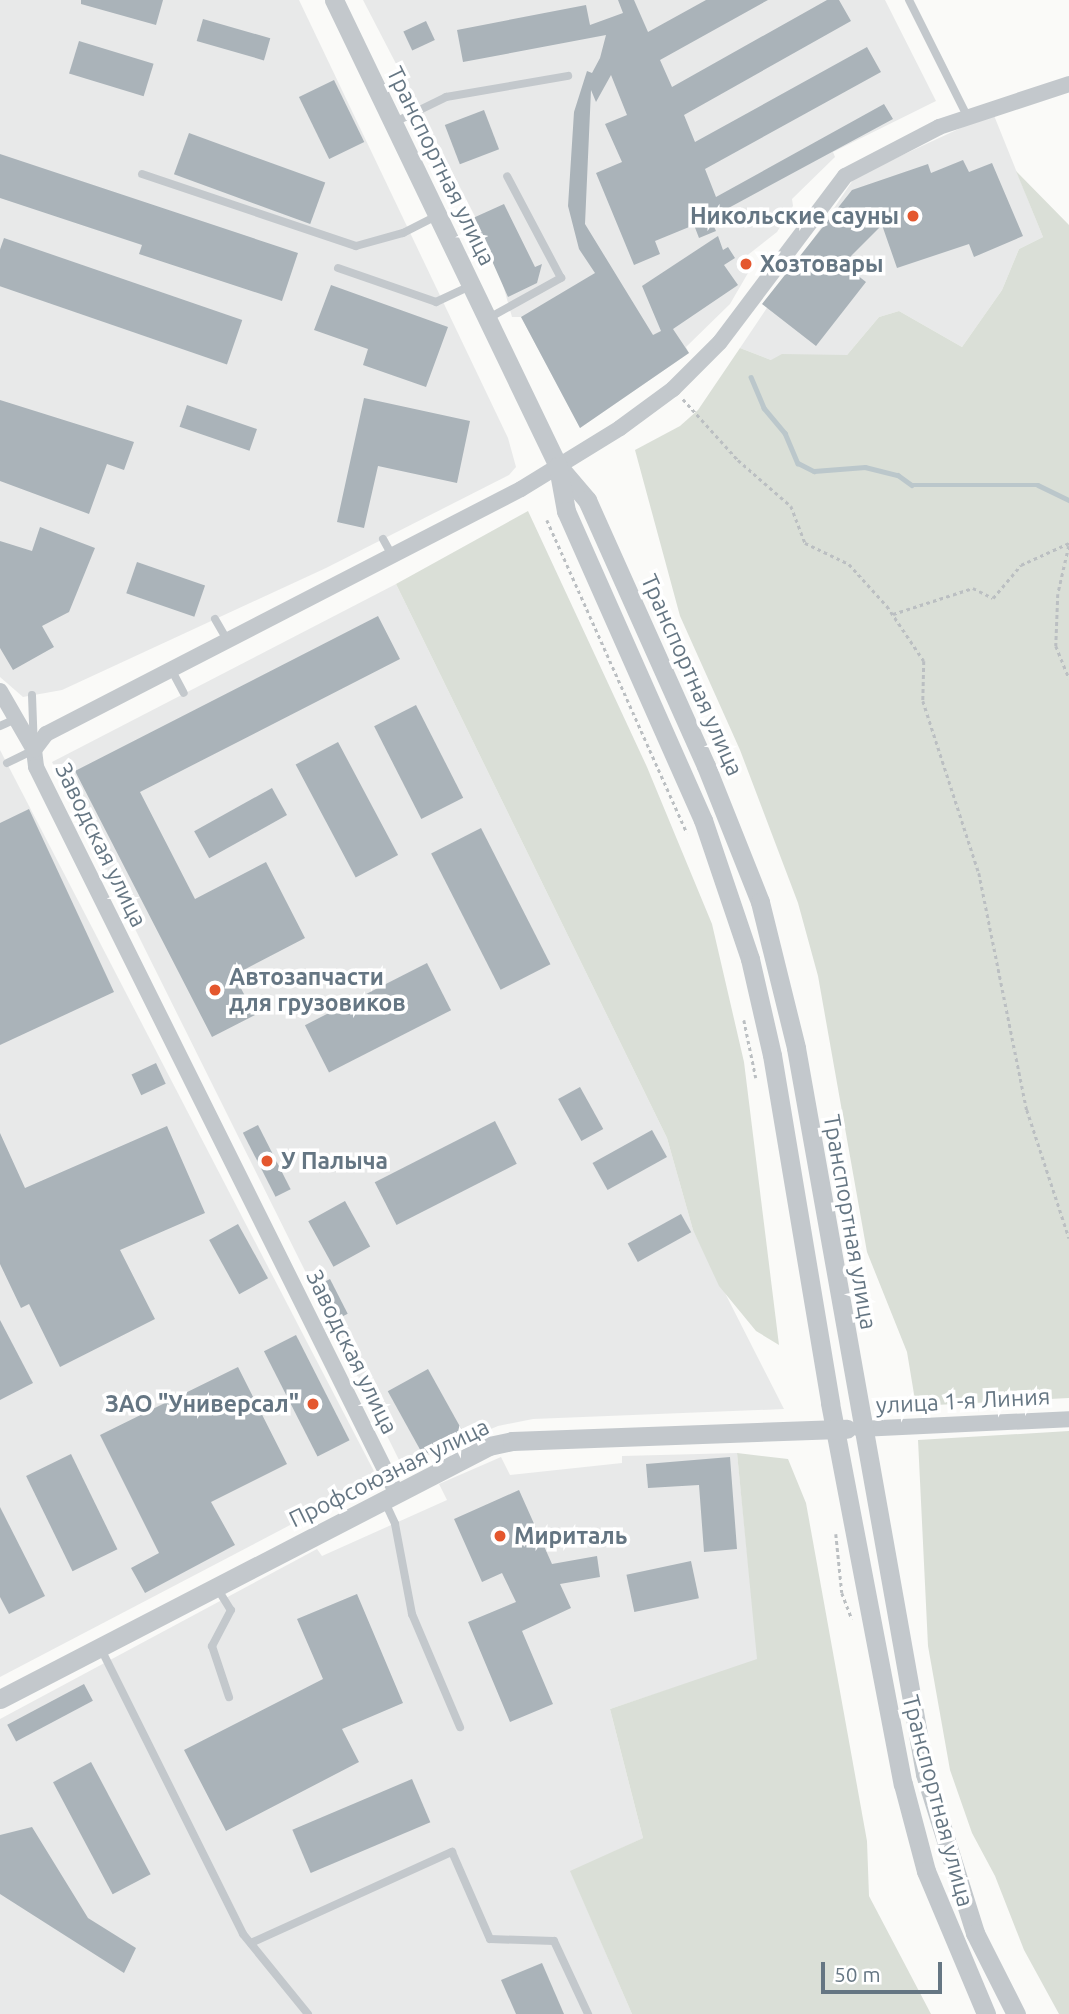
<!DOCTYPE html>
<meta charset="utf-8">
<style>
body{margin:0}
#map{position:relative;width:1069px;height:2014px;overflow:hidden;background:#fafaf8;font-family:Ubuntu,sans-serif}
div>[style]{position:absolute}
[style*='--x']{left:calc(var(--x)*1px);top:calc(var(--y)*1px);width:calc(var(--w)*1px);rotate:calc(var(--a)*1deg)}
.built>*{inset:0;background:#e8e9e9}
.green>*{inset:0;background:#dadfd7}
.stream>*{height:4.5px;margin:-2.25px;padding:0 2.25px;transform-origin:2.25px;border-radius:2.25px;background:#bbc7cb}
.building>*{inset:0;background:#aab3b9;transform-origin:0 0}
.path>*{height:2.5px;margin-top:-1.25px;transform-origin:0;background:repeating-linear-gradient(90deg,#bbbfc2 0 3.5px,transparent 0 7px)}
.service>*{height:8px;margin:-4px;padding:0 4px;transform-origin:4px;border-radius:4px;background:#c3c8cc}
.minor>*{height:16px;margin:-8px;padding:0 8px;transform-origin:8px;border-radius:8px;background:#c3c8cc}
.tertiary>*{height:19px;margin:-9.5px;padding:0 9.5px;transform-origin:9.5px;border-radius:9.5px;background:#c3c8cc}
.dots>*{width:19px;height:19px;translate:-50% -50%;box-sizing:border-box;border:4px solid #fff;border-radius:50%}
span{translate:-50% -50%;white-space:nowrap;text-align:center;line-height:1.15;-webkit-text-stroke:7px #fff;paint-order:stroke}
.street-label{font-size:23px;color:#657683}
.poi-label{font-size:23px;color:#657683;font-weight:700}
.right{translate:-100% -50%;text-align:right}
.left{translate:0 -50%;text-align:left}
.scale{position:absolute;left:821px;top:1962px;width:121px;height:32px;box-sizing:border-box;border:4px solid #657683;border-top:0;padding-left:9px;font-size:21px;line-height:24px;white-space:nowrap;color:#657683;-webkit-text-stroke:5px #fff;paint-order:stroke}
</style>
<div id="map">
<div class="built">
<div style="clip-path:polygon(0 0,299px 0,508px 438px,516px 467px,509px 475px,326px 568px,62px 690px,23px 697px,0 677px)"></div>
<div style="clip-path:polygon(363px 0,885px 0,936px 101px,833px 152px,835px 157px,792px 199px,793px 206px,777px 232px,740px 261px,748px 273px,730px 304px,686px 347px,689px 353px,580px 428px,521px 317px,512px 317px,503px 285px,509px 282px)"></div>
<div style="clip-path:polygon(993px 113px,1043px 237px,1019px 249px,1002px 290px,962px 347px,899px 311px,879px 317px,847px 355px,771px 360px,740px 348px,855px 177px)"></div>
<div style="clip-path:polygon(396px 584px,667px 1138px,693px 1230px,784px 1409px,533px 1419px,498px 1426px,402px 1466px,52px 762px)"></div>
<div style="clip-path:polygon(0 750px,378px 1479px,0 1677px)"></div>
<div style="clip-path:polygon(737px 1453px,758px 1660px,610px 1709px,643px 1838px,571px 1872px,632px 2014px,0 2014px,0 1719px,317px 1549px,322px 1556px,447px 1500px,439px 1484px,501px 1457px,510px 1475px,622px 1463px,622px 1456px)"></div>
</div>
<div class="green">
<div style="clip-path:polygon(1016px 171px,1069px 225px,1069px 1398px,916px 1406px,907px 1352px,867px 1252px,818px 976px,798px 903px,740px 750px,680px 616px,635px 450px,680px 426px,698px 410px,740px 348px,771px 360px,782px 354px,847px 355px,879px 317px,899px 311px,962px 347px,1002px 290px,1019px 249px,1043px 237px)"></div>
<div style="clip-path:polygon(528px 511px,647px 767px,712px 924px,744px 1062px,779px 1345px,756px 1331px,719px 1286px,693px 1230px,667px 1138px,396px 584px)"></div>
<div style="clip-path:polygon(1069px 1431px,1069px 2014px,1059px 2014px,1024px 1950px,995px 1876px,972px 1833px,950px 1770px,928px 1646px,918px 1440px)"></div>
<div style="clip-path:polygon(737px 1453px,788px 1459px,806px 1503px,867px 1841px,869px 1896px,931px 2014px,632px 2014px,570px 1871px,643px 1838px,610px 1709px,757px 1659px)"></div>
</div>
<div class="stream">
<div style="--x:751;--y:377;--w:34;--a:67"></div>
<div style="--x:764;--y:408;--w:33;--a:50"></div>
<div style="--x:785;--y:433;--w:33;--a:67"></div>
<div style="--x:798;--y:463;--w:18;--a:27"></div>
<div style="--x:814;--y:471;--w:51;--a:-4.5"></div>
<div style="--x:865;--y:467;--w:34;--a:14"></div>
<div style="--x:898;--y:475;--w:17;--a:36"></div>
<div style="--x:912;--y:485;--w:126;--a:0"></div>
<div style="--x:1038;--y:485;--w:34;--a:26"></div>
</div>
<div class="building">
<div style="clip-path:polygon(81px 0,163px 0,156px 25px,81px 4px)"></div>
<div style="clip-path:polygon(618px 0,634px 0,648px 32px,706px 0,768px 0,660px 60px,672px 87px,827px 0,839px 0,851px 21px,684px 115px,695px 142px,867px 47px,881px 72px,705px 169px,716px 197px,884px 104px,893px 119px,710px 218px,716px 231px,699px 238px,694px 225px,655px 241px,660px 254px,634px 265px,596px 173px,622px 162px,605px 124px,627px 115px,611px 75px,596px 102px,591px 90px,585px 224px,653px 335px,661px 331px,642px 286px,718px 236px,723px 250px,728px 247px,735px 258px,724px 265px,738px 285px,673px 329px,689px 353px,580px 428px,521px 317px,595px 273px,579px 249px,568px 206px,574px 112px,587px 71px,592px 73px,600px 58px,606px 35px,463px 62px,457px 30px,586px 5px,590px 25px,623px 13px)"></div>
<div style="left:203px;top:19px;width:70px;height:23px;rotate:16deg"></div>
<div style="left:426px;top:21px;width:21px;height:25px;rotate:65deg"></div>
<div style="left:79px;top:41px;width:78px;height:34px;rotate:17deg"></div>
<div style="left:334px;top:80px;width:69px;height:39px;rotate:64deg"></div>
<div style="left:484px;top:110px;width:42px;height:42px;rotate:69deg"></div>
<div style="left:189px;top:133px;width:145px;height:44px;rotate:20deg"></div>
<div style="clip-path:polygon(0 154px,298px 253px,282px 301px,139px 254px,142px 245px,0 198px)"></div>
<div style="clip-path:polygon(963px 160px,969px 172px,992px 163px,1023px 236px,974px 257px,969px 244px,897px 268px,882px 225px,843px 264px,866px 282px,816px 346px,762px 304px,852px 190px,928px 164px,931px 173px)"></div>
<div style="clip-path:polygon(504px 204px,535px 267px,542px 264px,537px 283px,508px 297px,473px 218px)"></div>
<div style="left:4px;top:238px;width:252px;height:47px;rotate:19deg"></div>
<div style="clip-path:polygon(331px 285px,448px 327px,426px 387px,363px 365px,368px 349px,314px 330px)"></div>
<div style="clip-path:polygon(364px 398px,470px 421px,457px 483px,378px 466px,364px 528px,337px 522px)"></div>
<div style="clip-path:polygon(0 400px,134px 442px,124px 470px,107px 464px,89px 514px,0 481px)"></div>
<div style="left:187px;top:405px;width:74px;height:23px;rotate:19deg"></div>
<div style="clip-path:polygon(40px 527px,95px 548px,69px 612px,42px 626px,54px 647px,13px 670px,0 648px,0 541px,32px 551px)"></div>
<div style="left:137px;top:562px;width:72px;height:33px;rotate:19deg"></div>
<div style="clip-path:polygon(378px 616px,400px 659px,140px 792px,195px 899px,266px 862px,305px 938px,234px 975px,255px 1015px,212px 1037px,75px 771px)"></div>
<div style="left:416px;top:705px;width:104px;height:47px;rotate:63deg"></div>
<div style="left:338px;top:742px;width:128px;height:48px;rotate:62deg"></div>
<div style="left:272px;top:788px;width:31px;height:89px;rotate:61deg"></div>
<div style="clip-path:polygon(29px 809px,114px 992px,0 1045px,0 823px)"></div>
<div style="left:481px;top:828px;width:153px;height:56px;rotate:63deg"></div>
<div style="left:427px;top:963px;width:53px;height:137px;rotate:63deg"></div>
<div style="left:156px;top:1063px;width:23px;height:27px;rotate:65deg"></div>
<div style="left:580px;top:1087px;width:48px;height:25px;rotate:61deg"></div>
<div style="left:495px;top:1121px;width:48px;height:135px;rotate:63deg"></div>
<div style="left:258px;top:1125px;width:72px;height:17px;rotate:63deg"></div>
<div style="clip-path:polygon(167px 1126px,205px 1213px,120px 1250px,155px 1319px,60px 1367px,29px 1304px,21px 1308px,0 1264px,0 1133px,25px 1188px)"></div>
<div style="left:652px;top:1130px;width:31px;height:68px;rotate:61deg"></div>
<div style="left:345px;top:1201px;width:52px;height:42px;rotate:61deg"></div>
<div style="left:681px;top:1214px;width:21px;height:61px;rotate:61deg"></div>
<div style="left:238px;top:1224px;width:62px;height:33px;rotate:61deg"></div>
<div style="left:330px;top:1279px;width:39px;height:16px;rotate:63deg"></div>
<div style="clip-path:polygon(0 1320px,33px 1383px,0 1400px)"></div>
<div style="left:296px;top:1335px;width:118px;height:36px;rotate:63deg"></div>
<div style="clip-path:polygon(238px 1367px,287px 1464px,211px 1502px,235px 1545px,145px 1593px,131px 1568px,159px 1553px,100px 1435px)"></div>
<div style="left:428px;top:1369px;width:73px;height:46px;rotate:61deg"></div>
<div style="left:71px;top:1454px;width:106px;height:50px;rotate:64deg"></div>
<div style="clip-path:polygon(730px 1457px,737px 1549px,704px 1552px,699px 1485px,648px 1488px,646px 1464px)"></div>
<div style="clip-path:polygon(519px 1490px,552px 1564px,597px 1556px,600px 1577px,560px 1584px,571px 1608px,522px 1631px,553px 1704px,510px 1722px,468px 1622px,516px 1602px,502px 1573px,482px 1582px,454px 1519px)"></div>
<div style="clip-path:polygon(0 1507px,45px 1596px,9px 1614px,0 1597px)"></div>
<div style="left:691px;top:1561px;width:38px;height:66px;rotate:78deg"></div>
<div style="clip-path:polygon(357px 1594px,403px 1703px,342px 1729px,359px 1762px,226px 1831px,184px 1750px,323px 1679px,297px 1619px)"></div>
<div style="left:84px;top:1684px;width:19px;height:87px;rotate:62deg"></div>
<div style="left:91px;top:1762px;width:127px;height:43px;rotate:62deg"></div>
<div style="left:412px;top:1779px;width:47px;height:130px;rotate:67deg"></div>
<div style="clip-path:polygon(32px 1827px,88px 1918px,136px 1948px,124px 1973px,0 1894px,0 1835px)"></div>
<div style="clip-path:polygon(542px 1963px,564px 2014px,516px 2014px,501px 1980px)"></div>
</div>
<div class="path">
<div style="--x:683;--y:399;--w:82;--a:48"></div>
<div style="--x:738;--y:460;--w:70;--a:41"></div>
<div style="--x:791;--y:506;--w:40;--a:69"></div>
<div style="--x:805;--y:543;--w:49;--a:25.5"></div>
<div style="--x:849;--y:564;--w:57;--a:47.9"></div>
<div style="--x:887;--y:606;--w:66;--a:56.1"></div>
<div style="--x:924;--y:661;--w:40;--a:91.4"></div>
<div style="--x:923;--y:701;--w:181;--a:72"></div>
<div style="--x:979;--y:873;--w:242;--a:78.6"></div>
<div style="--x:1027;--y:1110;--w:135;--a:71.8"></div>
<div style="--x:547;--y:520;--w:343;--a:65.9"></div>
<div style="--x:1069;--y:546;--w:49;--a:102.9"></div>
<div style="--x:1058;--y:594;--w:52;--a:92.2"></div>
<div style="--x:1056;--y:646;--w:35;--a:68"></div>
<div style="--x:893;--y:614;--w:84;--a:-18"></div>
<div style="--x:973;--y:588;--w:22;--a:27"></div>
<div style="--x:993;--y:598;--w:43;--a:-49.7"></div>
<div style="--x:1021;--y:565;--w:53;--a:-24.6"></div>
<div style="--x:744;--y:1020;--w:59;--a:78.3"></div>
<div style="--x:863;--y:1305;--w:17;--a:87"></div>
<div style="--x:836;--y:1534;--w:59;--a:84.2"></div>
<div style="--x:842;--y:1593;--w:28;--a:69"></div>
</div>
<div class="service">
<div style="--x:909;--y:0;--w:130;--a:63.4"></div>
<div style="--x:393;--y:123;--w:59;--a:-26.1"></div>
<div style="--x:446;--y:97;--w:124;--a:-9.8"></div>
<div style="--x:142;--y:174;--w:226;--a:18.6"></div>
<div style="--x:356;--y:246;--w:49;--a:-15.5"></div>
<div style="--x:403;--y:233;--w:37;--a:-27"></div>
<div style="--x:338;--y:268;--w:104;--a:19.1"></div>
<div style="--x:436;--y:302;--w:38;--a:-25"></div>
<div style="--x:487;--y:319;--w:85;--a:-29"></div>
<div style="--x:561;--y:278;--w:115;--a:-117.9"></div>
<div style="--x:383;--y:539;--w:18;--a:61"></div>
<div style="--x:215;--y:619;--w:24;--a:60"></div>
<div style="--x:171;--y:669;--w:27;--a:62"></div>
<div style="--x:0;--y:726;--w:17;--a:-24"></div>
<div style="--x:7;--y:763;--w:30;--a:-26"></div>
<div style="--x:34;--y:750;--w:55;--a:-92.1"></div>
<div style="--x:384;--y:1500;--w:26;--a:65"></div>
<div style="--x:395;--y:1524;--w:92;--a:79.3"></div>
<div style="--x:412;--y:1614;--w:123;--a:67"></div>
<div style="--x:217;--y:1588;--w:26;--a:58"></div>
<div style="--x:231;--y:1610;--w:41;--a:117.8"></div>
<div style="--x:212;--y:1646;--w:54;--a:71.6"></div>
<div style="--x:100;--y:1647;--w:321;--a:63.5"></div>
<div style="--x:243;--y:1934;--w:103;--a:50.9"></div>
<div style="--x:251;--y:1943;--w:221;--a:-24.4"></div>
<div style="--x:452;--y:1852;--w:95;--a:66.4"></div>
<div style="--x:490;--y:1939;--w:64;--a:1.8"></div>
<div style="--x:554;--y:1941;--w:81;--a:65"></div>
</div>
<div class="minor">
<div style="--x:0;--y:691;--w:68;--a:60"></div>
<div style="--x:34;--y:750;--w:17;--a:83"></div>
<div style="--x:36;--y:767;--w:812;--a:63.59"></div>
<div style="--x:34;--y:750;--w:20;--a:-53"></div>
<div style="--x:46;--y:734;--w:534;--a:-27.28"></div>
<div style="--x:521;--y:489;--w:116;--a:-31.6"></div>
<div style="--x:620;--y:428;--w:66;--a:-36.3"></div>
<div style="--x:673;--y:389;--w:66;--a:-45"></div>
<div style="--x:720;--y:342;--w:208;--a:-53"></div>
<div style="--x:845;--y:176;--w:106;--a:-27.5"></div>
<div style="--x:939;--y:127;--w:137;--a:-18.3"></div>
<div style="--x:860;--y:1429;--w:209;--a:-2.7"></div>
</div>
<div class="tertiary">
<div style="--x:334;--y:0;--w:517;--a:64.33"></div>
<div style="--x:558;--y:466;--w:45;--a:49.5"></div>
<div style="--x:587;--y:500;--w:291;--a:65.9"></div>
<div style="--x:706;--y:766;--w:146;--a:68.3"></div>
<div style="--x:760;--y:902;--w:150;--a:76.1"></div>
<div style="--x:796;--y:1048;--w:737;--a:79.92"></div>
<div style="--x:925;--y:1774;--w:167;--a:72.5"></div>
<div style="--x:975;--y:1933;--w:91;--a:63.2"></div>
<div style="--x:558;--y:467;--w:45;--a:79.7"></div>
<div style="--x:566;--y:511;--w:338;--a:66.1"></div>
<div style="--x:703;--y:820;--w:147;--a:71.3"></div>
<div style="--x:750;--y:959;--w:98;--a:77.1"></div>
<div style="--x:772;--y:1055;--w:353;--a:80.5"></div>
<div style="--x:830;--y:1403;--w:388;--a:79.2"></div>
<div style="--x:903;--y:1784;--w:90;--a:75.2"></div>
<div style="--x:926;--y:1871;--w:155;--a:67.2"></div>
<div style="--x:0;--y:1699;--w:551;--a:-27.36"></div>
<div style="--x:489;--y:1446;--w:24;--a:-12"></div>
<div style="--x:512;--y:1441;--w:335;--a:-2.1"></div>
</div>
<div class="dots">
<div style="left:913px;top:216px;background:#e4572e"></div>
<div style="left:746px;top:264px;background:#e4572e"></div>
<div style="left:215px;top:990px;background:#e4572e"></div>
<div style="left:267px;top:1161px;background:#e4572e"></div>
<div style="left:313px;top:1404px;background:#e4572e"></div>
<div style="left:500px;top:1536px;background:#e4572e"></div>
</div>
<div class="street-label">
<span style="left:441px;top:166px;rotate:64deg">Транспортная улица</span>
<span style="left:692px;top:675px;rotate:66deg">Транспортная улица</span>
<span style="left:101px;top:845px;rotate:64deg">Заводская улица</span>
<span style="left:850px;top:1222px;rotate:80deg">Транспортная улица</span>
<span style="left:352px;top:1352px;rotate:64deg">Заводская улица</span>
<span style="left:963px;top:1401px;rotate:-3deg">улица 1-я Линия</span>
<span style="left:389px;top:1473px;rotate:-26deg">Профсоюзная улица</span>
<span style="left:938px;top:1801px;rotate:75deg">Транспортная улица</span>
</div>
<div class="poi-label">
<span class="right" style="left:899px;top:216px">Никольские сауны</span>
<span class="left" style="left:760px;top:264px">Хозтовары</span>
<span class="left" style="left:229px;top:990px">Автозапчасти<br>для грузовиков</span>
<span class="left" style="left:281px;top:1161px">У Палыча</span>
<span class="right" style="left:299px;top:1404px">ЗАО "Универсал"</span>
<span class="left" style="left:514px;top:1536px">Мириталь</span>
</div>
<div class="scale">50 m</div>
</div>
